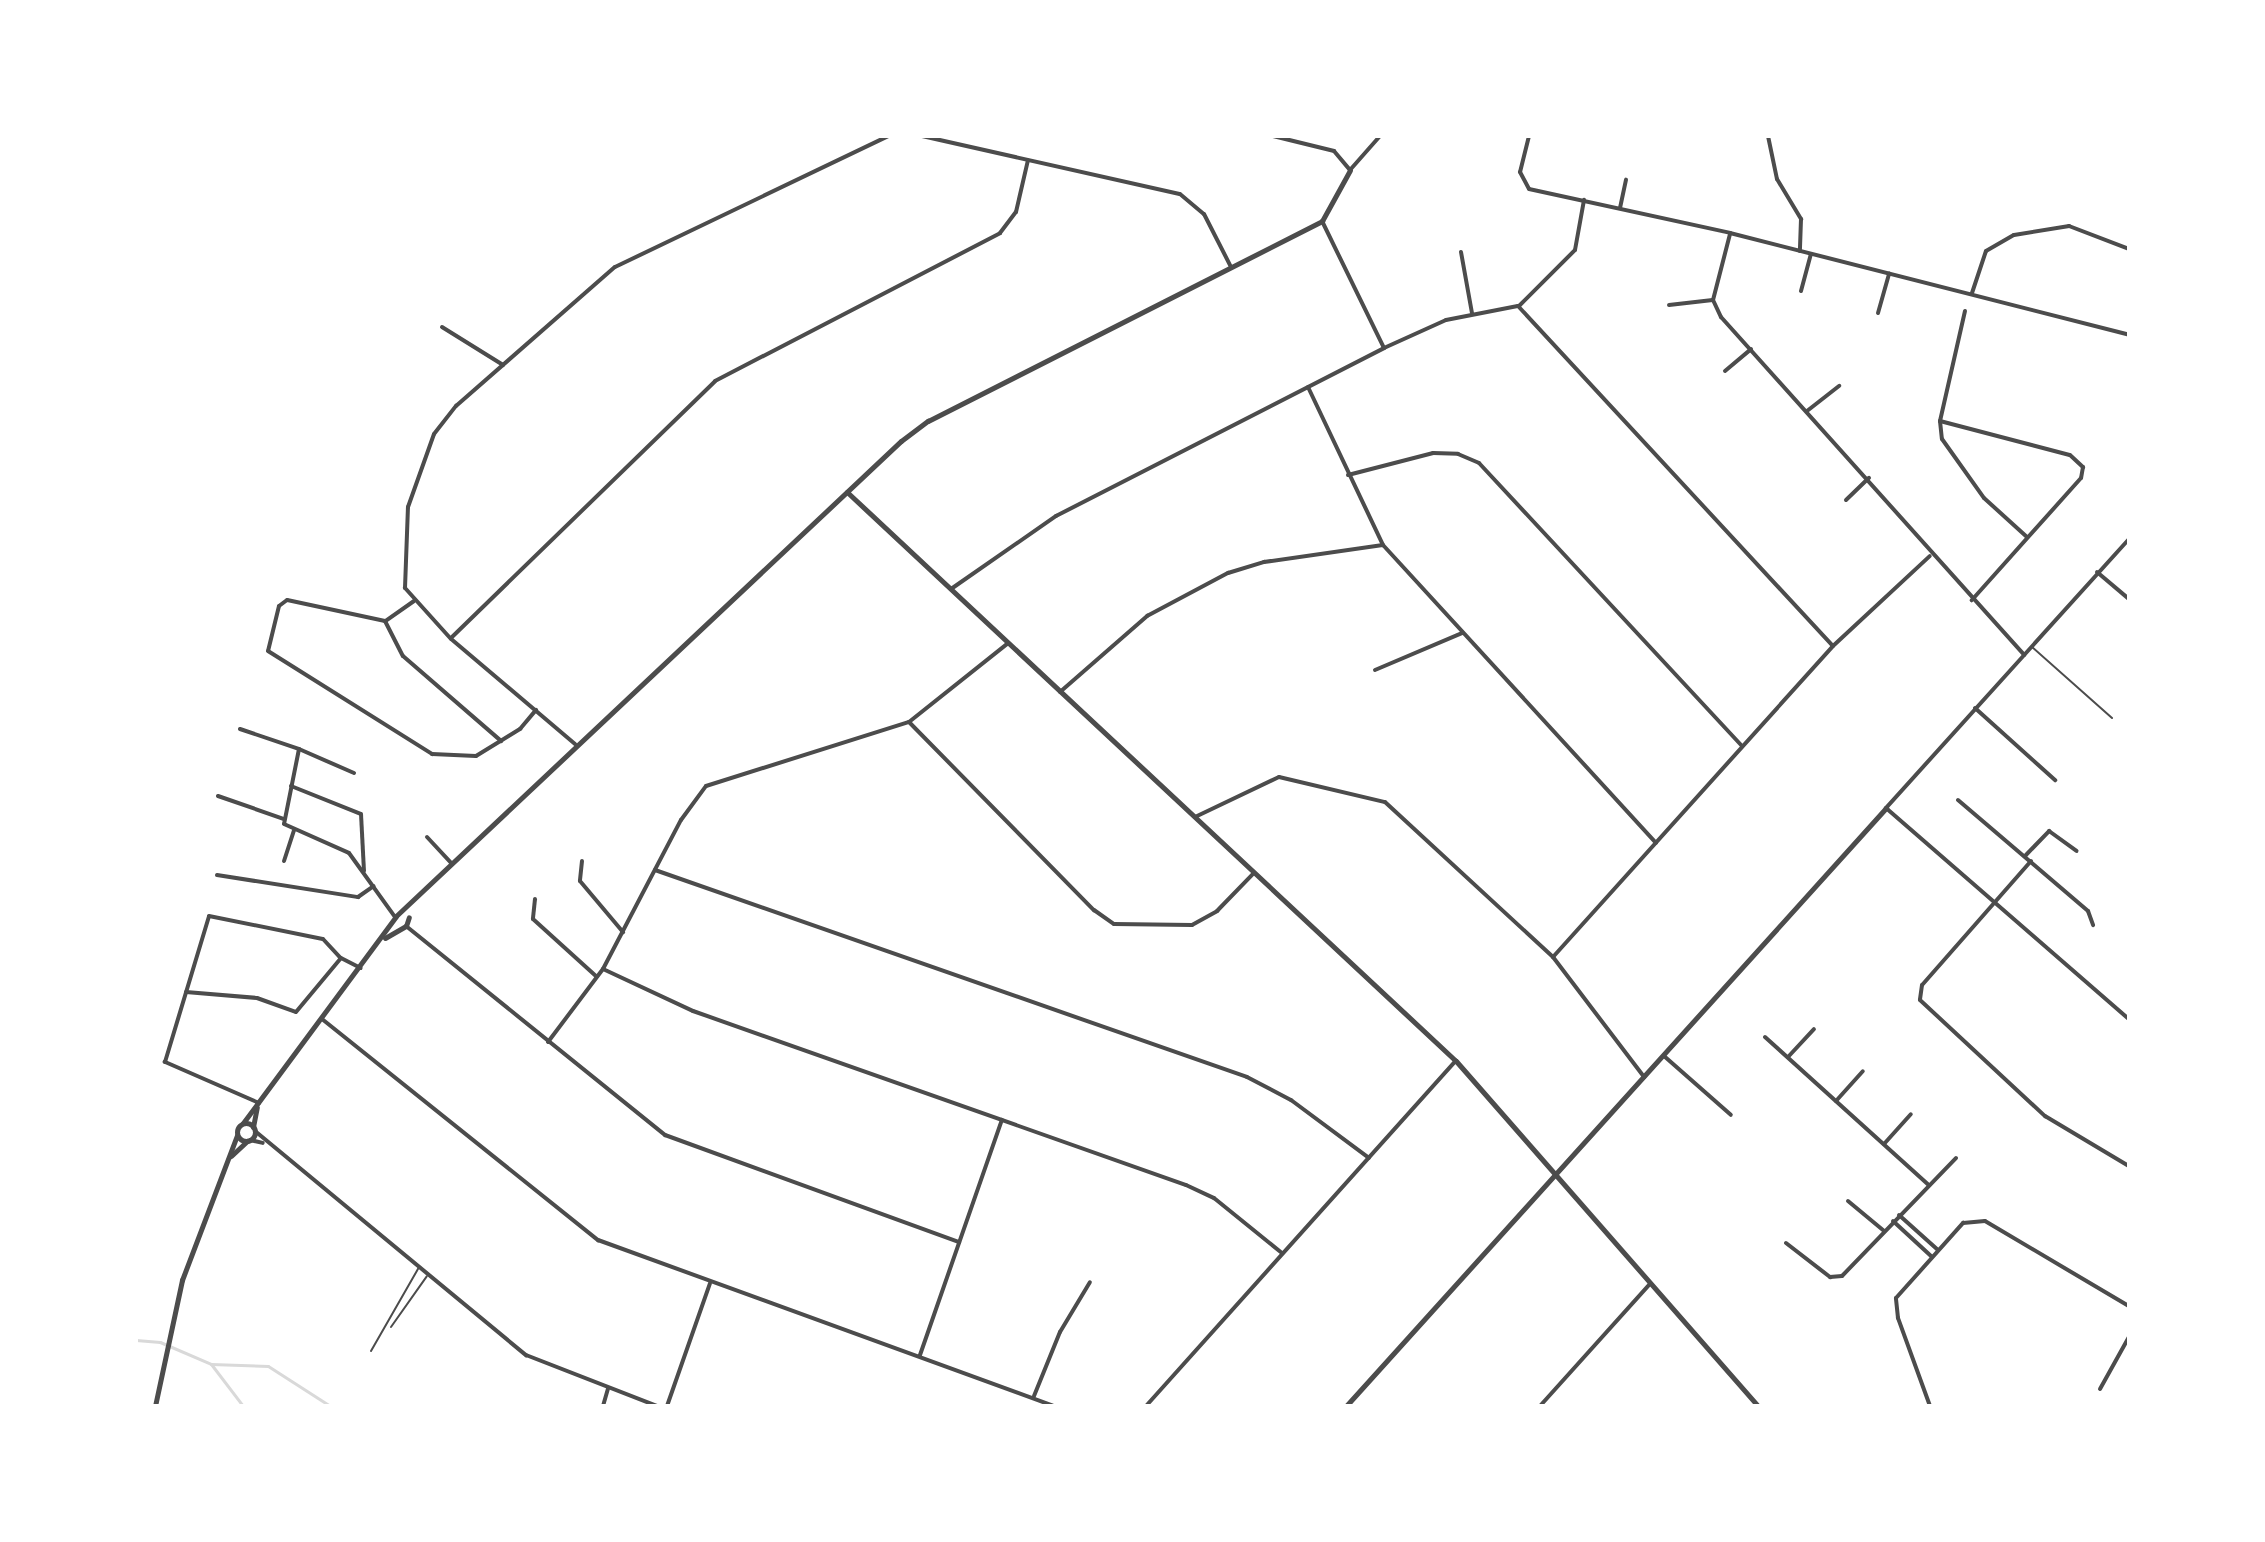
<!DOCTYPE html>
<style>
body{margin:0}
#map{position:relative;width:2265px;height:1542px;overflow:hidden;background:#fff;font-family:"Sofia Sans Condensed",sans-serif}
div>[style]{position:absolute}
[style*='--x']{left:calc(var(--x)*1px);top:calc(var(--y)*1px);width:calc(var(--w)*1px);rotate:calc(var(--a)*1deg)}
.stream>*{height:3px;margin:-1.5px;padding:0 1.5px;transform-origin:1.5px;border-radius:1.5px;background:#d9d9d9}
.service>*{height:2px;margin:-1px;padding:0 1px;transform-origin:1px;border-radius:1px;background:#4c4c4c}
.minor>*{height:4px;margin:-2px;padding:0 2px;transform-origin:2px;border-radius:2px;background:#4c4c4c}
.tertiary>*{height:5px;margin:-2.5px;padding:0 2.5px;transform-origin:2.5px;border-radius:2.5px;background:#4c4c4c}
.tertiary>.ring{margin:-2.5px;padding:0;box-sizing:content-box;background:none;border:5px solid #4c4c4c;border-radius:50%}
span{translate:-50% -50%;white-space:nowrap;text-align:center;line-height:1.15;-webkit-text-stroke:8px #fff;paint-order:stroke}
.frame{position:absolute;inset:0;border:138px solid #fff;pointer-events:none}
</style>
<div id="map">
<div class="stream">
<div style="--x:136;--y:1340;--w:24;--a:5"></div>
<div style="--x:160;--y:1342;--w:56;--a:23.3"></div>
<div style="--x:211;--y:1364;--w:53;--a:52.7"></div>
<div style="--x:211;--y:1364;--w:57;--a:2"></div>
<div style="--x:268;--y:1366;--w:74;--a:32.8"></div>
</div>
<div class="service">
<div style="--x:2032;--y:647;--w:107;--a:41.6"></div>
<div style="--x:391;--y:1327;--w:62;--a:-54.8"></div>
<div style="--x:371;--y:1351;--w:95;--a:-60.2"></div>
</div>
<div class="minor">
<div style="--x:922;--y:136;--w:264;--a:12.7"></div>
<div style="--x:1180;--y:194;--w:31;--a:40"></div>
<div style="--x:1204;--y:214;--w:59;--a:63"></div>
<div style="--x:1273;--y:136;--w:63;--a:13.8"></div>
<div style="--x:1334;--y:151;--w:25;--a:50"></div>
<div style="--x:1350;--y:170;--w:45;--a:-48.6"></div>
<div style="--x:1529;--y:136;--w:37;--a:104"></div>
<div style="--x:1520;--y:172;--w:19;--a:62"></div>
<div style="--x:1529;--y:189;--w:206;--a:12.3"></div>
<div style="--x:1730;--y:233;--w:412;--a:14.3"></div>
<div style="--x:1768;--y:136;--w:44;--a:78.2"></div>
<div style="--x:1777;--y:179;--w:47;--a:59"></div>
<div style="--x:1801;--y:219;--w:32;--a:92"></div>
<div style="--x:1620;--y:208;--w:29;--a:-78"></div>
<div style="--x:1322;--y:221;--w:141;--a:64"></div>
<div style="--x:1730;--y:234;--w:68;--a:104.4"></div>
<div style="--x:1713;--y:300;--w:19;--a:65"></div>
<div style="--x:1721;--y:317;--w:454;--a:48.1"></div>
<div style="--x:1461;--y:252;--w:62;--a:79.8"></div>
<div style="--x:1801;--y:291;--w:38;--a:-75"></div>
<div style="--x:1972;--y:293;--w:44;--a:-71.6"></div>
<div style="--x:1986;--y:251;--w:32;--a:-30"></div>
<div style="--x:2014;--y:235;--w:56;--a:-9.3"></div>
<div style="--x:2069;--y:226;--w:64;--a:21"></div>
<div style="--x:1669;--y:305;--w:44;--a:-6.5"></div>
<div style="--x:1519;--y:306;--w:79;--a:-45"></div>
<div style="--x:1575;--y:250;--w:51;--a:-79.8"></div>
<div style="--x:1965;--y:311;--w:113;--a:102.8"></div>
<div style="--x:1940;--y:421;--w:18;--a:84"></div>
<div style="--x:1942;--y:439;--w:72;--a:54.6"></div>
<div style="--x:1984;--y:498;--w:58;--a:42.2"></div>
<div style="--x:1878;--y:313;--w:41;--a:-74.2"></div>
<div style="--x:442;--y:327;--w:72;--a:31.9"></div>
<div style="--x:1725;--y:371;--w:34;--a:-40"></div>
<div style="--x:1308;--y:387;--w:175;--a:64.6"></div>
<div style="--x:1383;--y:545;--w:404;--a:47.5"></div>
<div style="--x:1807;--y:411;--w:41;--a:-38"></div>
<div style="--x:1940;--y:421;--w:134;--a:14.7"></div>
<div style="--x:2070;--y:455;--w:18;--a:43"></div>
<div style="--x:2083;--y:467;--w:11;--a:100"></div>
<div style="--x:2081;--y:478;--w:164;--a:131.8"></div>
<div style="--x:1348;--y:475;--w:88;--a:-14.5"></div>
<div style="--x:1433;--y:453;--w:25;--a:2"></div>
<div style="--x:1458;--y:454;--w:23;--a:23"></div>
<div style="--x:1479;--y:463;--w:386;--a:47.1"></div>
<div style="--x:1846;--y:500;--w:32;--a:-44"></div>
<div style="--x:2129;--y:539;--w:363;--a:132.1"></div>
<div style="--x:1886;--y:808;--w:322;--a:41"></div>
<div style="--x:2097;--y:572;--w:42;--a:40.2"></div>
<div style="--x:951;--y:589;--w:128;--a:-34.8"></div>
<div style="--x:1056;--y:516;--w:369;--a:-27.1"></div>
<div style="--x:1384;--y:348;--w:68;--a:-24.3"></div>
<div style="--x:1446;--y:320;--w:73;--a:-11"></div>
<div style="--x:1518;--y:306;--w:463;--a:47.2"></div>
<div style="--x:414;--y:601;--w:35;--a:145"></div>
<div style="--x:385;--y:621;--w:100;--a:-167.9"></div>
<div style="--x:287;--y:600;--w:10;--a:143"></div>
<div style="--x:279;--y:606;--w:46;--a:103.7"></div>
<div style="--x:268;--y:651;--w:194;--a:32.1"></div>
<div style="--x:432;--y:754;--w:44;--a:2.6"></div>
<div style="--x:476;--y:756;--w:52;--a:-31.5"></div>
<div style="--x:520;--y:729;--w:25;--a:-50"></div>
<div style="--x:385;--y:621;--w:39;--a:63"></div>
<div style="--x:403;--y:656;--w:130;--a:40.9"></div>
<div style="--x:451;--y:638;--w:368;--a:-44.2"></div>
<div style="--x:715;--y:381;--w:321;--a:-27.4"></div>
<div style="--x:1000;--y:233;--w:26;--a:-53"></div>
<div style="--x:1016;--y:212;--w:53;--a:-77"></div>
<div style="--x:1375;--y:670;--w:95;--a:-23"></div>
<div style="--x:1060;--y:692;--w:116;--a:-41.1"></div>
<div style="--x:1147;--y:616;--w:92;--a:-28"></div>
<div style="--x:1228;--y:573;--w:38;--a:-17"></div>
<div style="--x:1264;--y:562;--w:120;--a:-8.1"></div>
<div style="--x:1975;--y:708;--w:108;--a:42"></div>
<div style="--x:909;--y:722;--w:264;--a:45.5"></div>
<div style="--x:1094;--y:910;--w:24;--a:35"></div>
<div style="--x:1114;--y:924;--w:78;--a:0.7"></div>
<div style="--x:1192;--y:925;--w:29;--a:-29"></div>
<div style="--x:1217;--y:911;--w:52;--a:-45.8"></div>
<div style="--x:240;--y:729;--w:62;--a:18.7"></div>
<div style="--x:299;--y:749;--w:76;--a:101.3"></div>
<div style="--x:284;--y:824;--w:71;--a:24"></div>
<div style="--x:349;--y:853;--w:79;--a:54.3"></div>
<div style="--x:575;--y:744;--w:162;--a:-139.7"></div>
<div style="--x:451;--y:639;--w:69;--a:-132"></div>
<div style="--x:405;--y:588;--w:81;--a:-87.9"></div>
<div style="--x:408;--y:507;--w:77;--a:-70.4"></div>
<div style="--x:434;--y:434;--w:36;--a:-52"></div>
<div style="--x:456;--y:406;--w:211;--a:-41.2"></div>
<div style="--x:615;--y:267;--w:304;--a:-25.6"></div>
<div style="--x:299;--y:749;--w:60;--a:23.6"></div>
<div style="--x:291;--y:786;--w:75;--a:21.8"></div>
<div style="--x:361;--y:814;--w:57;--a:87"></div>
<div style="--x:218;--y:796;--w:70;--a:19.2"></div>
<div style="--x:1958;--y:800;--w:171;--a:40.5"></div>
<div style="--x:2088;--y:911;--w:15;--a:70"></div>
<div style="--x:1195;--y:817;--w:93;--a:-25.5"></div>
<div style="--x:1279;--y:777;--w:109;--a:13.3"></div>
<div style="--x:1385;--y:802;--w:229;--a:42.7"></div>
<div style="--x:1553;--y:957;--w:151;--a:52.8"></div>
<div style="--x:427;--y:837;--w:37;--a:47"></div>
<div style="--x:2025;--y:856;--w:35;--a:-46"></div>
<div style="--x:2049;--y:831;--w:34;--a:36"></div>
<div style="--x:284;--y:861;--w:32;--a:-72"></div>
<div style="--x:582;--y:861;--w:20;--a:96"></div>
<div style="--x:580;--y:881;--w:67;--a:49.9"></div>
<div style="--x:2031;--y:861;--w:165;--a:131.3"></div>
<div style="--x:1922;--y:985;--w:15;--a:98"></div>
<div style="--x:1920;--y:1000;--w:171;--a:42.9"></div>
<div style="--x:2045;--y:1116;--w:98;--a:30.8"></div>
<div style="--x:655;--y:870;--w:627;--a:19.27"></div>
<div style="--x:1247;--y:1077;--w:50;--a:27.6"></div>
<div style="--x:1291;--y:1100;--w:97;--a:36.6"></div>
<div style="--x:217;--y:875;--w:143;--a:8.9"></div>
<div style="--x:358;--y:897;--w:19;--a:-35"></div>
<div style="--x:535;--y:899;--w:20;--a:96"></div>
<div style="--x:533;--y:919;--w:86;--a:42.2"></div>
<div style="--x:406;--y:926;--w:333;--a:38.9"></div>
<div style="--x:665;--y:1135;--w:313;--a:20"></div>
<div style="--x:1553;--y:957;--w:418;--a:-48"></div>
<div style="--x:1833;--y:646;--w:132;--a:-42.9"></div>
<div style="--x:603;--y:969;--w:99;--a:25"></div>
<div style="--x:693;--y:1011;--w:523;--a:19.44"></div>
<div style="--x:1186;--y:1185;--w:31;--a:25"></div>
<div style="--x:1214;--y:1198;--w:87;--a:39"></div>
<div style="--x:186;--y:992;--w:71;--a:4.8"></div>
<div style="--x:257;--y:998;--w:41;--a:19.7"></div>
<div style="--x:296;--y:1012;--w:70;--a:-50.2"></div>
<div style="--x:341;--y:958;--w:22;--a:27"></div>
<div style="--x:322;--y:1019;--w:354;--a:38.7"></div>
<div style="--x:598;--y:1240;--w:484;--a:20"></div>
<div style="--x:1765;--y:1037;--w:221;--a:42.1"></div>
<div style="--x:548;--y:1042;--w:91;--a:-53"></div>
<div style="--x:603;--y:969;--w:168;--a:-62.4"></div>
<div style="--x:681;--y:820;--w:42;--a:-53.7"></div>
<div style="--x:706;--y:786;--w:213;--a:-17.5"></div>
<div style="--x:909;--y:722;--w:125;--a:-38.5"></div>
<div style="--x:1664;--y:1056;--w:89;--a:41.4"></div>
<div style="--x:1788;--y:1057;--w:38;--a:-47"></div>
<div style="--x:1836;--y:1101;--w:40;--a:-48"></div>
<div style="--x:259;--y:1103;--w:103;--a:-156.4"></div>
<div style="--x:165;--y:1062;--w:152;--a:-73.2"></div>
<div style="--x:209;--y:916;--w:116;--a:11.4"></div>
<div style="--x:323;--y:939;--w:26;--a:47"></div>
<div style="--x:255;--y:1131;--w:352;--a:39.6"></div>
<div style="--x:526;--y:1355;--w:141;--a:21.3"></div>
<div style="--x:250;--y:1140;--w:13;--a:13"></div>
<div style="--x:1884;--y:1144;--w:40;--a:-48"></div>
<div style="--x:1848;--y:1201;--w:47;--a:39.8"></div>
<div style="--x:1899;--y:1215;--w:52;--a:41.9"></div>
<div style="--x:1893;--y:1221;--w:52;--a:42.6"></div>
<div style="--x:1786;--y:1243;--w:56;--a:37.7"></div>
<div style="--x:1830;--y:1277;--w:12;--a:-5"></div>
<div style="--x:1842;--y:1276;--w:164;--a:-46"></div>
<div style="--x:920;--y:1355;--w:249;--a:-70.8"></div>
<div style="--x:2100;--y:1389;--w:60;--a:-60.9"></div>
<div style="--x:1034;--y:1396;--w:69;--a:-67.9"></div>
<div style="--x:1060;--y:1332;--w:58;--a:-59"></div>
<div style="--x:603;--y:1406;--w:18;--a:-74"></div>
<div style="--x:667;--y:1406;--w:130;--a:-70.7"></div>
<div style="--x:1146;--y:1406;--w:464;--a:-48.1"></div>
<div style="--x:1540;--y:1406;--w:164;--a:-48"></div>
<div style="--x:1930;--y:1406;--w:94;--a:-110"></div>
<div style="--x:1898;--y:1318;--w:20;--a:-96"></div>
<div style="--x:1896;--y:1298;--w:101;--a:-48.2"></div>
<div style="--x:1963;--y:1223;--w:22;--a:-5"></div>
<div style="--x:1985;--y:1221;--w:167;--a:30.6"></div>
</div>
<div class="tertiary">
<div style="--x:847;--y:492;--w:833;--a:43.06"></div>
<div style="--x:1456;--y:1061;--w:459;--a:48.8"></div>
<div style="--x:385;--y:938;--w:24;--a:-30"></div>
<div style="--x:406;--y:926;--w:9;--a:-72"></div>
<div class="ring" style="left:237px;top:1123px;width:13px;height:13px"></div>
<div style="--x:243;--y:1123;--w:257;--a:-53.5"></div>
<div style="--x:396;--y:916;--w:693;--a:-43.25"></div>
<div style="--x:901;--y:441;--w:34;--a:-37"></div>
<div style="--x:928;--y:421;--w:442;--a:-26.9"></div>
<div style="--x:1322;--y:221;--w:58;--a:-61.2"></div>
<div style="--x:253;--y:1127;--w:20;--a:-79"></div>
<div style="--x:231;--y:1156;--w:22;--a:-43"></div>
<div style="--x:155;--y:1406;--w:129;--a:-77.9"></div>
<div style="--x:182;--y:1280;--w:155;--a:-69.2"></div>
<div style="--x:1346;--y:1406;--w:806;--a:-47.92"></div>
</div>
<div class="frame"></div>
</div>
